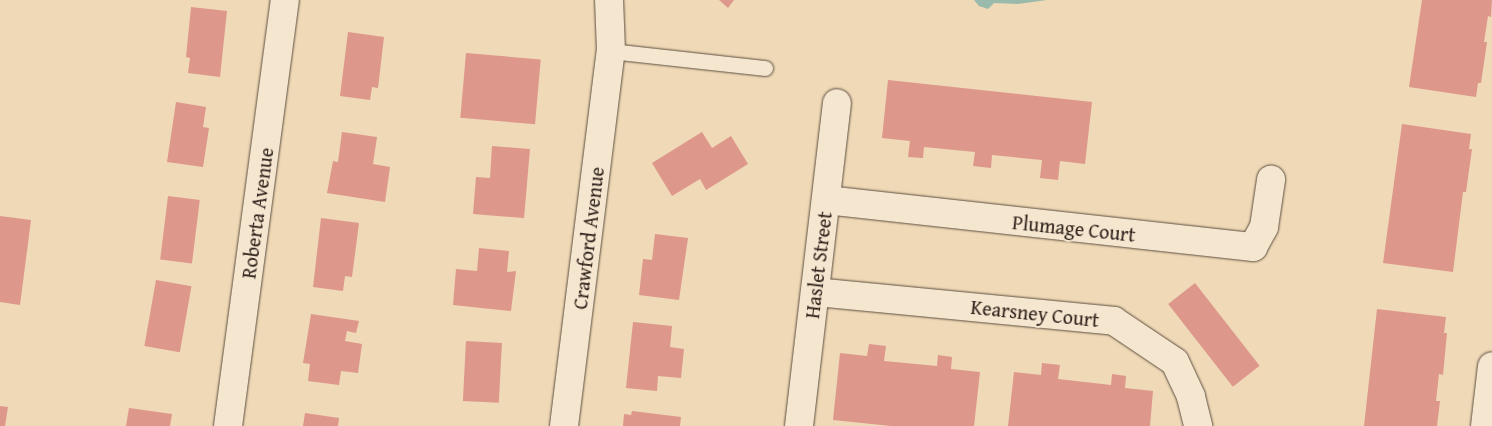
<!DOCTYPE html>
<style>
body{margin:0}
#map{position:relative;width:1492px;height:426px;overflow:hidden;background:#efd9b6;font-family:"Gentium Book Plus",serif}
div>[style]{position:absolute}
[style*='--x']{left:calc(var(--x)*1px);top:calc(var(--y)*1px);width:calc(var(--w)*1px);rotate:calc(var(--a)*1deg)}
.water>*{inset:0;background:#9abaab}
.building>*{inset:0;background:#de978b;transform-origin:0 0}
.roads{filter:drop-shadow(0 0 1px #5e4f41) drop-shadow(0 0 1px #5e4f41)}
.lane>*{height:15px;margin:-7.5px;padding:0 7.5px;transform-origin:7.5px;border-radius:7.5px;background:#f5e6d0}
.street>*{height:28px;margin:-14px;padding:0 14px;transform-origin:14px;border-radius:14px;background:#f5e6d0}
span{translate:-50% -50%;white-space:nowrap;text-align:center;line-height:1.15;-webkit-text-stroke:4px #f5e6d0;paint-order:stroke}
.street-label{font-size:20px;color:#2e211a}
</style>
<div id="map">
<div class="water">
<div style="clip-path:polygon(974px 0,1047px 0,1018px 4px,994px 3px,988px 9px,979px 6px)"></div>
</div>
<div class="building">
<div style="clip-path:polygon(719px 0,734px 0,728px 8px)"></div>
<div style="clip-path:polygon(1422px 0,1492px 0,1491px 17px,1488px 16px,1484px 42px,1487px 42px,1481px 83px,1478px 83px,1476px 97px,1409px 87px)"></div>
<div style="clip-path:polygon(191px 7px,227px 11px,220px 77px,188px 73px,190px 58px,186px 57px)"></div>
<div style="clip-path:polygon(348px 32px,384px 37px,378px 88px,372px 87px,370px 100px,340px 96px)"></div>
<div style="left:466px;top:53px;width:75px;height:65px;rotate:5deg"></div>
<div style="clip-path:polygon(888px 80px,1092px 102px,1085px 164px,1060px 161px,1058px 180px,1040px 178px,1042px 160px,992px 155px,991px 168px,973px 166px,975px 152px,924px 147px,923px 158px,908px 157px,910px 141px,882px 138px)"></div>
<div style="clip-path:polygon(176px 102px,206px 107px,203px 127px,209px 128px,203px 167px,167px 162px)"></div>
<div style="clip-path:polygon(1402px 124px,1471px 134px,1469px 149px,1472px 149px,1466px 192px,1463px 192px,1453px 272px,1383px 263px)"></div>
<div style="clip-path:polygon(342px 132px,377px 137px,373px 164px,390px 167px,385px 202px,327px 193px,333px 161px,338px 162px)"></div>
<div style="clip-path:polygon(702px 132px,712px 148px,731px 136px,748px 164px,706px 190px,700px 179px,672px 196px,652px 163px)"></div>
<div style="clip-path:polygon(492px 146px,530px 149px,524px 218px,473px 214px,476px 177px,490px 178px)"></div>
<div style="left:168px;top:196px;width:32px;height:64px;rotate:7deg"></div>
<div style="clip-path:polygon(0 216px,31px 220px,20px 305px,0 302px)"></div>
<div style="clip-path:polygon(321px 218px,359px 223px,352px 277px,345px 276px,343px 291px,313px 287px)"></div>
<div style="clip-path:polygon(655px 234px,688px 238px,679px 300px,639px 295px,643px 259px,652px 260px)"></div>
<div style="clip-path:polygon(479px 248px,509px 251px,507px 272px,516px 271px,511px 311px,453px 305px,456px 269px,477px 271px)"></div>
<div style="left:156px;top:280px;width:36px;height:67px;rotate:10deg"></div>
<div style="left:1195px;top:283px;width:105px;height:34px;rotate:52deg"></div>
<div style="clip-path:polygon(1377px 309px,1446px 317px,1444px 333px,1447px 333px,1443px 375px,1439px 374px,1436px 401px,1440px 401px,1437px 426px,1364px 426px)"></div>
<div style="clip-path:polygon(311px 314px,359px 321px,356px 333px,347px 331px,345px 341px,362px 344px,358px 373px,341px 371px,339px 385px,308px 381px,310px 364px,303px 363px)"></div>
<div style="clip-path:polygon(633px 322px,672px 326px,670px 347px,684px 349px,681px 378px,658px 376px,657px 391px,626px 388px)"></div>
<div style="left:466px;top:341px;width:36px;height:60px;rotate:3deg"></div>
<div style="clip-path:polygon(869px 344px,886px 346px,884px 361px,937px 366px,938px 355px,952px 357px,951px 369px,980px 372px,974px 426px,891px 426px,833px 420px,840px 353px,867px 356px)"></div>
<div style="clip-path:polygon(1042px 363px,1060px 365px,1058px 379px,1111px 385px,1112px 374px,1126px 376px,1125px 388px,1153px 391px,1150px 426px,1008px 426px,1014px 372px,1041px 375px)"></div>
<div style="clip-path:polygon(0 406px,8px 407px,5px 426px,0 426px)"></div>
<div style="clip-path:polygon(129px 408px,172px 414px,170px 426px,126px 426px)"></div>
<div style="clip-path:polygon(632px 411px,681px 417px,680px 426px,623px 426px,624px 414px,631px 415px)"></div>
<div style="clip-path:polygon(305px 413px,339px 418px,338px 426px,303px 426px)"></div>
</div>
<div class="roads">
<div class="lane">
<div style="--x:611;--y:51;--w:155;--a:6.3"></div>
</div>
<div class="street">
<div style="--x:826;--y:200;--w:430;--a:6.3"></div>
<div style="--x:1253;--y:247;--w:23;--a:-61"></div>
<div style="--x:1264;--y:227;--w:48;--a:-81.5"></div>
<div style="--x:815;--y:292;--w:300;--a:5.5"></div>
<div style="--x:1114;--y:321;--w:73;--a:33.9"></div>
<div style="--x:1175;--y:362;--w:38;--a:65"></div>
<div style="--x:1191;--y:397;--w:30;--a:76"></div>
<div style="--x:228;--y:426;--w:430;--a:-82.4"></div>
<div style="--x:564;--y:426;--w:378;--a:-82.9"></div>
<div style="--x:611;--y:51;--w:51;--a:-92.2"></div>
<div style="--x:799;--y:426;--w:325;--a:-83.3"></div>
<div style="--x:1485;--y:426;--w:60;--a:-83.3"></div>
</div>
</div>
<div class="street-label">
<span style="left:257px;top:213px;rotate:-82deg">Roberta Avenue</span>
<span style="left:1074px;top:228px;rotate:6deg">Plumage Court</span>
<span style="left:588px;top:238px;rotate:-83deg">Crawford Avenue</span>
<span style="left:818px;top:265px;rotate:-83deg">Haslet Street</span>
<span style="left:1035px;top:313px;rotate:6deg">Kearsney Court</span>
</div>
</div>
